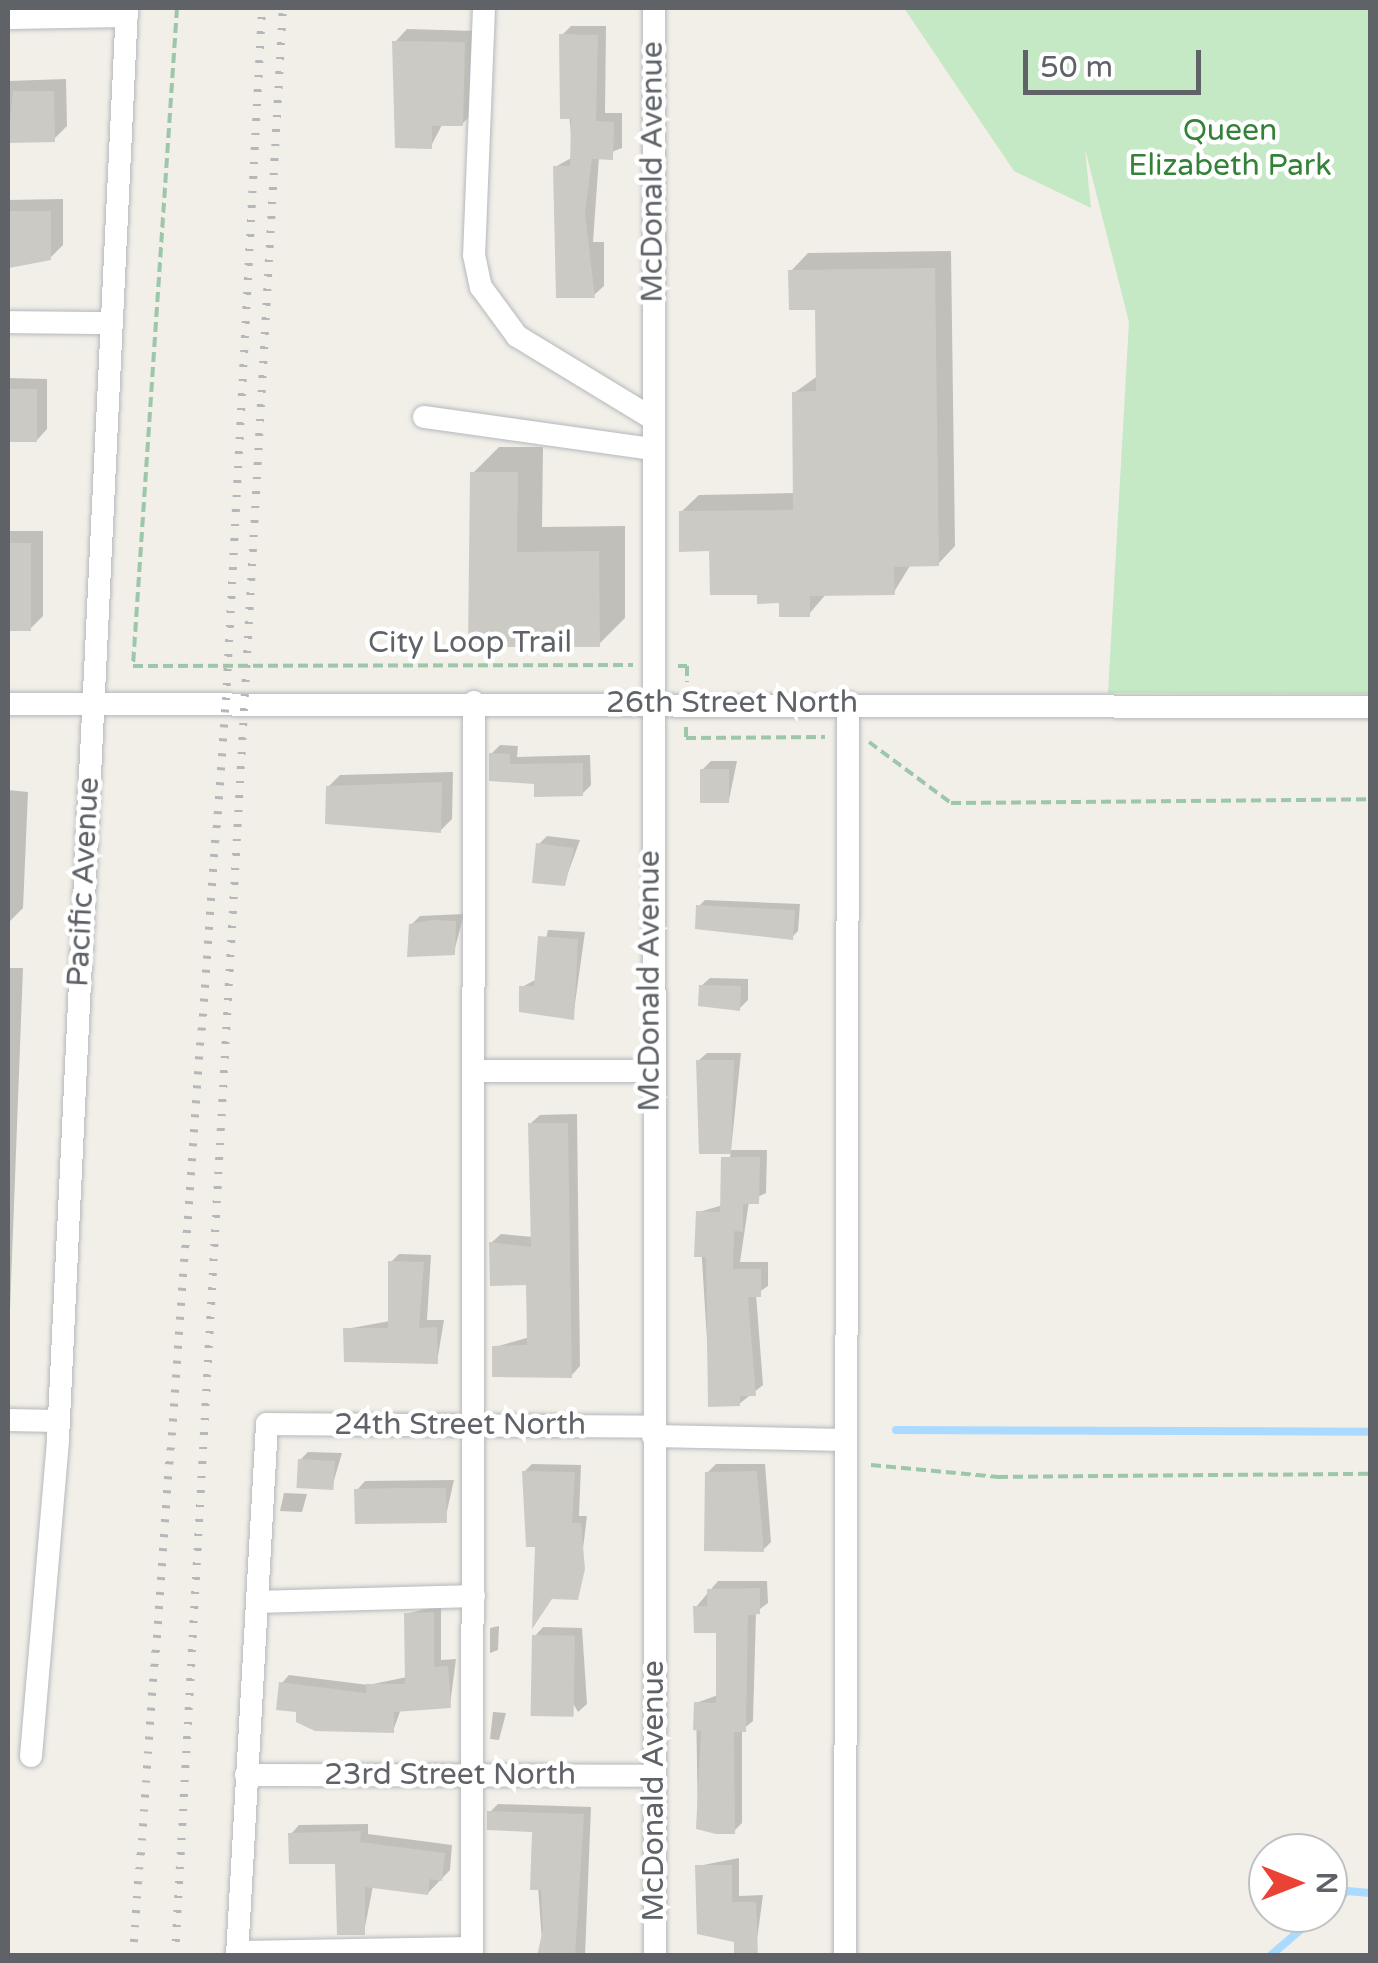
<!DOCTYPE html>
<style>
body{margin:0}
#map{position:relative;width:1378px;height:1963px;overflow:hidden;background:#f1efe8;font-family:"Varela Round",sans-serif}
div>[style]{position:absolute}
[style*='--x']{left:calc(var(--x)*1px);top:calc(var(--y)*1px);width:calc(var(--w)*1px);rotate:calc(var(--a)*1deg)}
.green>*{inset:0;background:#c5e8c5}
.shadow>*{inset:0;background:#0003}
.stream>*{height:8px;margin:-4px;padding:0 4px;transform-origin:4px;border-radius:4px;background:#aadaff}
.building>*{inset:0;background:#cccac5;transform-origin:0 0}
.path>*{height:4px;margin-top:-2px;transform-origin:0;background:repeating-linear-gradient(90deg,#9cc7a9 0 10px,transparent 0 15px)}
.roads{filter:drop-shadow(0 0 2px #b5b8bc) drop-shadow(0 0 2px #b5b8bc)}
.minor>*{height:22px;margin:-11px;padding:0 11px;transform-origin:11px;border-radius:11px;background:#fff}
.rail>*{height:8px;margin-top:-4px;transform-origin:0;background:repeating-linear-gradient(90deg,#b6b7b8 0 2.5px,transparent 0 14.5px)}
span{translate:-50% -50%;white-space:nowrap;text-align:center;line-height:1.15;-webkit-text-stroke:9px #fff;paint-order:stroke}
.park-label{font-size:30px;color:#348238}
.street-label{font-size:30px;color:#5f6368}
.frame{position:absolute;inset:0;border:10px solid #5f6368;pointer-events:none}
.north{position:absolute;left:1248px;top:1833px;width:100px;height:100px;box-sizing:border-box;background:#fff;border:2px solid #bfc1c3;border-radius:50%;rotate:90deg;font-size:28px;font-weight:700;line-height:40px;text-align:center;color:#5f6368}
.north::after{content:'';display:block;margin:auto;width:35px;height:45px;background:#ea4335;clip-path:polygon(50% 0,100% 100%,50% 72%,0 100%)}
.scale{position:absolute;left:1023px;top:50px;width:178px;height:45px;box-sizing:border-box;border:5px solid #5f6368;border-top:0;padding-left:12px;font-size:30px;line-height:35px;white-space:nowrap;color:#5f6368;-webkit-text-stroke:8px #fff;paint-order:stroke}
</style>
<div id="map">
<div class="green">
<div style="clip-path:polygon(904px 8px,1370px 8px,1370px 694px,1108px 693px,1129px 322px,1085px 149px,1091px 208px,1014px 171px)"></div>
</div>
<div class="shadow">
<div style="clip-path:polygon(571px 26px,606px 26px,605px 113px,622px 113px,622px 148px,599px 157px,593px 242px,604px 242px,604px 286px,594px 295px,555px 167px,573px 157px,562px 35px)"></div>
<div style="clip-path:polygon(407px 29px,476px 31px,474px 112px,462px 124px,443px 123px,431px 146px,395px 42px)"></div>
<div style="clip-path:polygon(66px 79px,67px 126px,54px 139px,8px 139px,8px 81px)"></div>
<div style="clip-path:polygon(63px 199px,63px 245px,50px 258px,8px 248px,8px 200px)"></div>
<div style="clip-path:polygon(951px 251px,955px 546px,938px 564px,911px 564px,894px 592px,827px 593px,809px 614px,759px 592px,681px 512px,699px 495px,795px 493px,794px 393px,819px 375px,818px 308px,791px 271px,808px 253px)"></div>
<div style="clip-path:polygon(8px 378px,47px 379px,47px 429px,37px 440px,8px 439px)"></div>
<div style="clip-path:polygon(499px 447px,543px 447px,542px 527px,625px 526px,625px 618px,599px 644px,471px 645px,473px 473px)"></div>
<div style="clip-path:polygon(8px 531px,43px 531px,43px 616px,30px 629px,8px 629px)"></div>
<div style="clip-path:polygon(500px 745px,518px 746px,517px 757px,590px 755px,591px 785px,582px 794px,536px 781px,491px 754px)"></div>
<div style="clip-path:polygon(711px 761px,737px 761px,729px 800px,702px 770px)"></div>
<div style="clip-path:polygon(453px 772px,452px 819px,440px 831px,328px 787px,340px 775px)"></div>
<div style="clip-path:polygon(8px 790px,28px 792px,23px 908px,10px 921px)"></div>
<div style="clip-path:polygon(547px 836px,580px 840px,564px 884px,539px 844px)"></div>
<div style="clip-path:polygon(705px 900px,800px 904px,798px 931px,792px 937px,699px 906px)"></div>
<div style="clip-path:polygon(464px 914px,454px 952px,411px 925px,420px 916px)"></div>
<div style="clip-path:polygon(548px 930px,585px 932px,573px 1018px,522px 987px,537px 979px)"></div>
<div style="clip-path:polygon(8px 968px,23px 968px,8px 1363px)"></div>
<div style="clip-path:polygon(710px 978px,748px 979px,748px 1000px,739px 1009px,701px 986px)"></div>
<div style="clip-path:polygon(707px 1053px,741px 1053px,731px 1150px,767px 1150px,766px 1193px,749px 1201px,740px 1262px,768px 1262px,768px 1286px,756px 1294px,763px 1385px,739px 1404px,711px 1404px,699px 1212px,723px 1205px,731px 1151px,698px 1061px)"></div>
<div style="clip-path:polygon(577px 1114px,580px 1366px,571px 1376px,495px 1347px,530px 1337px,529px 1283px,491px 1243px,501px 1234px,533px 1237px,530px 1124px,540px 1115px)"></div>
<div style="clip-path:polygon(399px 1254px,431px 1255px,427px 1320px,444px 1320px,437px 1362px,346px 1329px,390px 1321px,391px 1262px)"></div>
<div style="clip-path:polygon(308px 1452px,342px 1453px,332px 1487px,300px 1460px)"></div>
<div style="clip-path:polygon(532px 1464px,581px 1465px,579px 1516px,587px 1516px,577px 1598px,524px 1472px)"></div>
<div style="clip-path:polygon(716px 1464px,765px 1464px,771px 1542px,763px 1550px,707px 1473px)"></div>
<div style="clip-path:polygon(454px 1480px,445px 1520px,357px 1490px,365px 1481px)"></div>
<div style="clip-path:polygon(307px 1494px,302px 1512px,280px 1511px,284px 1493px)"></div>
<div style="clip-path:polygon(718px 1581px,767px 1581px,768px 1603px,756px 1612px,753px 1721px,742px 1730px,742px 1823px,734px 1831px,698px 1827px,696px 1703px,718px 1695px,718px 1630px,696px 1607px)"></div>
<div style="clip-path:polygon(441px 1605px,441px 1660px,456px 1659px,450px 1705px,401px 1709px,393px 1731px,299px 1710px,282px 1683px,289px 1675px,368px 1685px,407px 1677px,406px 1614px)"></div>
<div style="clip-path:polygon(499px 1626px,498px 1650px,490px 1653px,490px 1628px)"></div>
<div style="clip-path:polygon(543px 1627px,582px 1628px,587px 1704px,578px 1712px,535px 1636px)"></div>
<div style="clip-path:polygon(493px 1712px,506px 1713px,499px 1740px,490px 1739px)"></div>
<div style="clip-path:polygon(498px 1804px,591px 1807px,585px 1956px,543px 1956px,534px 1830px,490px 1812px)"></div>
<div style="clip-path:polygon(368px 1824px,368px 1834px,452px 1845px,450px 1870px,428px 1893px,373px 1886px,364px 1932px,338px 1861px,291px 1834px,299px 1825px)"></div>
<div style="clip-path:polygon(739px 1858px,739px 1896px,763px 1895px,757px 1940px,698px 1866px)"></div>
</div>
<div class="stream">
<div style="--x:896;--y:1430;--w:474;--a:0.2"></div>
<div style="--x:1328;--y:1907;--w:25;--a:-40"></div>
<div style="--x:1347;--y:1891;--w:23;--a:5"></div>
<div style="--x:1270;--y:1956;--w:66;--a:-40.7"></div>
</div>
<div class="building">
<div style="clip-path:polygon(559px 34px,598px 35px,596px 121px,614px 122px,613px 160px,592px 159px,585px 213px,595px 298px,556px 298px,553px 166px,570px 166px,571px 119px,560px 119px)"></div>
<div style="clip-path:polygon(392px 41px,465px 42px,463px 126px,432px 126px,432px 149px,395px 148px)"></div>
<div style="clip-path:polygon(13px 91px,54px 91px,55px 142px,8px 143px)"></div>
<div style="clip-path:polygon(8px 211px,51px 211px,51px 260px,9px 268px)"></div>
<div style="clip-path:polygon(935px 268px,939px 566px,894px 567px,895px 595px,810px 596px,810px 617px,779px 617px,779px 603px,757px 604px,757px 595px,710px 595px,709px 551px,679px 552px,679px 511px,793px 510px,792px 392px,816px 391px,815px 310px,789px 310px,788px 270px)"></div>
<div style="left:8px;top:389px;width:29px;height:53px"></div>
<div style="clip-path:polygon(470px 472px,518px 472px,517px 552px,599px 551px,600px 647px,468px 647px)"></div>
<div style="left:8px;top:543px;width:23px;height:88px"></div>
<div style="clip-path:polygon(489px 753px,510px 754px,510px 764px,583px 763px,583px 796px,534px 797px,534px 784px,489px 781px)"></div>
<div style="left:700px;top:769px;width:29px;height:34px"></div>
<div style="clip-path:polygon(442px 782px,441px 833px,325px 824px,326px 786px)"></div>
<div style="clip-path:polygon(536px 843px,574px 848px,565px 886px,532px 883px)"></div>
<div style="clip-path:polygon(696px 905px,795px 910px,793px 940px,695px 929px)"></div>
<div style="clip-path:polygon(432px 920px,456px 921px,455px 955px,407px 957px,409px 924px)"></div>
<div style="clip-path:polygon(538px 936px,578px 939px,574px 1020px,519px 1012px,519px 986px,534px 986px)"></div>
<div style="clip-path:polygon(699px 985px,741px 986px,740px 1011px,698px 1006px)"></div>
<div style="clip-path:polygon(696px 1060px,734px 1060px,731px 1154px,699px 1154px)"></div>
<div style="clip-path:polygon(528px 1123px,568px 1123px,572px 1378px,492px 1377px,492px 1346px,527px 1345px,526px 1285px,490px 1286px,489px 1242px,531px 1247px)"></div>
<div style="clip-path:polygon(721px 1157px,760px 1157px,759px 1204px,743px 1204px,743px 1232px,734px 1231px,733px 1269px,761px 1269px,761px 1297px,748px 1297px,756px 1396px,740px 1396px,740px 1406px,708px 1407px,706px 1257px,694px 1257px,696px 1211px,720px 1212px)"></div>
<div style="clip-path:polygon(388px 1261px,424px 1262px,419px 1328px,437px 1327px,438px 1364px,344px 1362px,343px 1328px,388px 1328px)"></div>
<div style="left:298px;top:1459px;width:37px;height:29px;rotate:3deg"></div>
<div style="clip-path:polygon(522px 1471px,575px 1472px,572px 1523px,581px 1523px,585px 1569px,578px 1600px,552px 1599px,532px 1629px,535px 1547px,526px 1547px)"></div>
<div style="clip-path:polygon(757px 1471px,764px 1552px,704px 1551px,705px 1472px)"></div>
<div style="clip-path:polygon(402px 1488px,446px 1488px,447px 1523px,355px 1524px,354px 1489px)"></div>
<div style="clip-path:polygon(760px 1588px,760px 1614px,748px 1615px,746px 1732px,734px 1732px,735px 1834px,716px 1834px,696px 1829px,701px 1731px,693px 1730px,694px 1702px,716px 1703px,716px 1633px,694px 1633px,693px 1606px,707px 1606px,707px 1589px)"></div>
<div style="clip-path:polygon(434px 1612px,434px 1667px,448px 1666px,451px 1708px,394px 1712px,394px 1733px,315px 1731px,296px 1722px,296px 1712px,276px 1710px,279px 1682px,366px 1693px,366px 1684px,405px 1684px,404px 1613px)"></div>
<div style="left:532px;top:1635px;width:43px;height:81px;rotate:1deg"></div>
<div style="clip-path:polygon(487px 1811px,584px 1814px,575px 1956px,537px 1956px,543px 1929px,541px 1890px,530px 1890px,532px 1832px,487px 1830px)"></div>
<div style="clip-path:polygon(361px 1831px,360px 1842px,445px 1853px,442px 1881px,430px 1879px,428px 1895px,365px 1887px,365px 1935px,337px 1935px,335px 1864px,289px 1864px,288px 1833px)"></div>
<div style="clip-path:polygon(695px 1865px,732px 1865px,732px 1902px,756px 1902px,758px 1956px,734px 1956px,734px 1942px,697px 1934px)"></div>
</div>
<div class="path">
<div style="--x:177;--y:8;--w:659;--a:93.83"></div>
<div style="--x:133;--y:666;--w:500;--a:-0.11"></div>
<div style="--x:678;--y:666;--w:9;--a:0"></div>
<div style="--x:687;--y:666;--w:16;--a:90"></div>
<div style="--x:686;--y:727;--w:11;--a:90"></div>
<div style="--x:686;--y:738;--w:139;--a:-0.4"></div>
<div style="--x:869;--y:742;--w:102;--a:36.6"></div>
<div style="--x:951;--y:803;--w:419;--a:-0.5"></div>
<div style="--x:871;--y:1465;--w:128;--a:5.4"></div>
<div style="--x:998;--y:1477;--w:372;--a:-0.5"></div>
</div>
<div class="roads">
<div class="minor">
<div style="--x:484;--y:8;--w:247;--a:92.3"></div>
<div style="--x:474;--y:255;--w:33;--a:78"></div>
<div style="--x:481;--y:287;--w:61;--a:53.7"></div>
<div style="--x:517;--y:336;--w:158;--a:31.3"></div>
<div style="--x:654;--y:8;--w:1948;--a:89.97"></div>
<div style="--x:8;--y:18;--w:119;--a:-1"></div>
<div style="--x:8;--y:322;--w:102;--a:0.6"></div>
<div style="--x:424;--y:417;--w:229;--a:8"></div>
<div style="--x:8;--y:704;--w:1362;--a:0.13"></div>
<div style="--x:474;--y:1071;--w:177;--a:0"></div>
<div style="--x:8;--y:1420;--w:50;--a:1.1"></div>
<div style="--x:653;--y:1436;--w:193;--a:1.2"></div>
<div style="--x:257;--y:1602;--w:217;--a:-1.6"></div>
<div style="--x:31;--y:1756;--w:318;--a:-85.1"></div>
<div style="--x:58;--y:1439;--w:1433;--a:-87.24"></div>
<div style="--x:246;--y:1775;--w:408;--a:0.1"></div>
<div style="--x:237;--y:1952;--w:235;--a:-1"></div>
<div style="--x:237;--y:1956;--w:533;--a:-86.77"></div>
<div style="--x:267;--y:1424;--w:386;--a:0.4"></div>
<div style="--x:472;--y:1956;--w:1254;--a:-89.91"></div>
<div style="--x:845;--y:1956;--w:1253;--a:-89.86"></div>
</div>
</div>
<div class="rail">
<div style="--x:133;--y:1956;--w:1259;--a:-85.77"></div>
<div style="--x:226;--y:700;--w:693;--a:-87.02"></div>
<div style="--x:175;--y:1956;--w:1951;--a:-86.83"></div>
</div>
<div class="park-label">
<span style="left:1230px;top:148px">Queen<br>Elizabeth Park</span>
</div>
<div class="street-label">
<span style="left:653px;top:172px;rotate:-90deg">McDonald Avenue</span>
<span style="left:470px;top:643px">City Loop Trail</span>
<span style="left:732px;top:703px">26th Street North</span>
<span style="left:84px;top:882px;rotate:-87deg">Pacific Avenue</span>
<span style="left:650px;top:981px;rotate:-90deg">McDonald Avenue</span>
<span style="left:460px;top:1425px">24th Street North</span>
<span style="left:450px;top:1775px">23rd Street North</span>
<span style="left:654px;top:1791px;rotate:-90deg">McDonald Avenue</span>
</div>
<div class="frame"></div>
<div class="north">N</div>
<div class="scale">50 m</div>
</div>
